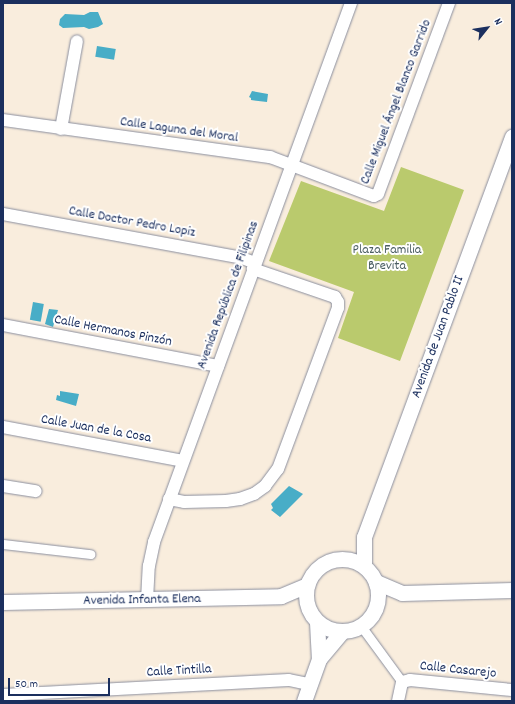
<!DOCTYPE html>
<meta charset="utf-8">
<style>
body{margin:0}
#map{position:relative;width:515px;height:704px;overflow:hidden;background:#f9eddd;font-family:Dekko,sans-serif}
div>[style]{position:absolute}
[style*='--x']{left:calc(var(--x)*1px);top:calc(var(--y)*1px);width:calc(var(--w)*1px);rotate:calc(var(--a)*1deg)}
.green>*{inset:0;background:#baca6d}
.water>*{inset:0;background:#48adc7;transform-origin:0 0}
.roads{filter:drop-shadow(0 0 1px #8a8e9e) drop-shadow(0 0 1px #8a8e9e)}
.pedestrian>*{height:9px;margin:-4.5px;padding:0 4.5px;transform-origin:4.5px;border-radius:4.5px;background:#fff}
.minor>*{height:12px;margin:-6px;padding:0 6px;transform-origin:6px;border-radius:6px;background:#fff}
.tertiary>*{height:15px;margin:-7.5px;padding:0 7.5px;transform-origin:7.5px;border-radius:7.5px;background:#fff}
.tertiary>.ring{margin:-7.5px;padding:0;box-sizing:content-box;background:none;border:15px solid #fff;border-radius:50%}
span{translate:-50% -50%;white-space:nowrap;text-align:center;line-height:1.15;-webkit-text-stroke:4px #fff;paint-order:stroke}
.street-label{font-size:14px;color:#1b2f5e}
.park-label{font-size:14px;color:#4b5e62}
.frame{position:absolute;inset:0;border:4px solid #1b2f5e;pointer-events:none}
.north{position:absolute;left:467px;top:8px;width:40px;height:40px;-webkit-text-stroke:3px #fff;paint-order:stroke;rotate:60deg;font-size:11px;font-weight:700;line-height:16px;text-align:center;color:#1b2f5e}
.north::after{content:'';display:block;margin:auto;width:14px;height:18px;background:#1b2f5e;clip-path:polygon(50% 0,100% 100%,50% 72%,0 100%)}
.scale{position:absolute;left:8px;top:678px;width:102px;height:18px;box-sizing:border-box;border:2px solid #1b2f5e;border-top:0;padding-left:5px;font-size:12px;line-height:14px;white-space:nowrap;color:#1b2f5e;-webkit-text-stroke:3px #fff;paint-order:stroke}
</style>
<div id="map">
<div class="green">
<div style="clip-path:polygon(401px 167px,464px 190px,400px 361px,338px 338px,354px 292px,269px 261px,301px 181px,384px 211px)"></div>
</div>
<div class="water">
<div style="clip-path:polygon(90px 12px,98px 12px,103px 24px,98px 27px,89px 29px,84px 27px,63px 28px,59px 25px,60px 19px,65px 14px,84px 15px)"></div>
<div style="left:97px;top:46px;width:19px;height:11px;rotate:9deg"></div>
<div style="clip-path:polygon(252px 91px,268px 94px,267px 102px,251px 100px,251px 98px,249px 97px)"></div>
<div style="left:33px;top:302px;width:11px;height:18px;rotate:10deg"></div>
<div style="clip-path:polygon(49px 309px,58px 310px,53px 327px,45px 324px)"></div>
<div style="clip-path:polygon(60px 391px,79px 394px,76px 406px,56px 400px,57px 395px,60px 396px)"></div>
<div style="clip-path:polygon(289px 486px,303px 494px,280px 517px,271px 510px,273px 508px,271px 504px)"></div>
</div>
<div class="roads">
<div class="pedestrian">
<div style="--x:3;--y:544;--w:88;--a:6.6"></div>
<div style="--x:361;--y:626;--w:69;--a:53.8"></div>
</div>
<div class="minor">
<div style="--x:3;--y:120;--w:270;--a:7.9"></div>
<div style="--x:270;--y:157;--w:111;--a:20.6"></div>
<div style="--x:374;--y:196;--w:4;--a:-27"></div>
<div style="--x:378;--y:194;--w:204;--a:-69.6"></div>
<div style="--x:61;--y:129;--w:89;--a:-79.7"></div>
<div style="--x:3;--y:214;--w:243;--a:10.4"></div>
<div style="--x:242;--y:258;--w:14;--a:21"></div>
<div style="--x:3;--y:325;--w:219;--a:10.8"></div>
<div style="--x:3;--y:427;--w:183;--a:10.7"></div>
<div style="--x:3;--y:486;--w:33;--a:9"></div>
<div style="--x:169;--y:499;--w:15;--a:11"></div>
<div style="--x:184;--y:502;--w:42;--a:-1.4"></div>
<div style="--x:226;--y:501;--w:14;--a:-8"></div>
<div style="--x:240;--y:499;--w:15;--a:-20"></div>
<div style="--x:254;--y:494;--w:14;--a:-36"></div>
<div style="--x:265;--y:486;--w:21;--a:-53"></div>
<div style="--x:278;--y:469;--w:172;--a:-69.6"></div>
<div style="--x:338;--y:308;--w:6;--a:-90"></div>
<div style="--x:338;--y:302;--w:6;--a:-121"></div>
<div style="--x:335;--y:297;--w:87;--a:-161.1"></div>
<div style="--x:147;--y:600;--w:34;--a:-87"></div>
<div style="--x:149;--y:566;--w:25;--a:-78"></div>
<div style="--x:154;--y:542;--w:574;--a:-69.92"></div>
<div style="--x:3;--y:695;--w:286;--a:-3"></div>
<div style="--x:289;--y:680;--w:19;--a:12"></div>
<div style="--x:398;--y:701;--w:19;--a:-78"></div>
<div style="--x:402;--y:682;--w:8;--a:-14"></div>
<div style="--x:410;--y:680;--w:102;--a:5.6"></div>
</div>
<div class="tertiary">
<div class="ring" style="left:306px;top:559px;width:57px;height:57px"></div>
<div style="--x:364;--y:566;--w:29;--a:-90"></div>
<div style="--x:364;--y:537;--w:427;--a:-69.7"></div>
<div style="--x:376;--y:582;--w:28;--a:23"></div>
<div style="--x:402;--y:593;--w:110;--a:-1.6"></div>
<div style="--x:3;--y:602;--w:278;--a:-1.2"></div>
<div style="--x:281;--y:596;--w:28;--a:-23"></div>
<div style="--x:317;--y:622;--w:37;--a:87"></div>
<div style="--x:304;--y:701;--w:45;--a:-70.3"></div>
<div style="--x:319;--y:659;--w:35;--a:-50"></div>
</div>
</div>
<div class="street-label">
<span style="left:396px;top:102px;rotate:-69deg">Calle Miguel Ángel Blanco Garrido</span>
<span style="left:179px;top:130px;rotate:8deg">Calle Laguna del Moral</span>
<span style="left:132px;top:222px;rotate:10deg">Calle Doctor Pedro Lopiz</span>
<span style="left:228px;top:295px;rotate:-70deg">Avenida República de Filipinas</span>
<span style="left:113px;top:331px;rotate:11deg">Calle Hermanos Pinzón</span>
<span style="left:438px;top:337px;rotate:-70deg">Avenida de Juan Pablo II</span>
<span style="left:96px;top:429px;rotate:10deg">Calle Juan de la Cosa</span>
<span style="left:142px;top:600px;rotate:-1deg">Avenida Infanta Elena</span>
<span style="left:458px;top:670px;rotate:6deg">Calle Casarejo</span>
<span style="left:179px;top:671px;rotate:-3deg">Calle Tintilla</span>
</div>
<div class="park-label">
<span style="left:387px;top:258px">Plaza Familia<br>Brevita</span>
</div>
<div class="frame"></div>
<div class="north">N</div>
<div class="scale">50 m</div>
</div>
